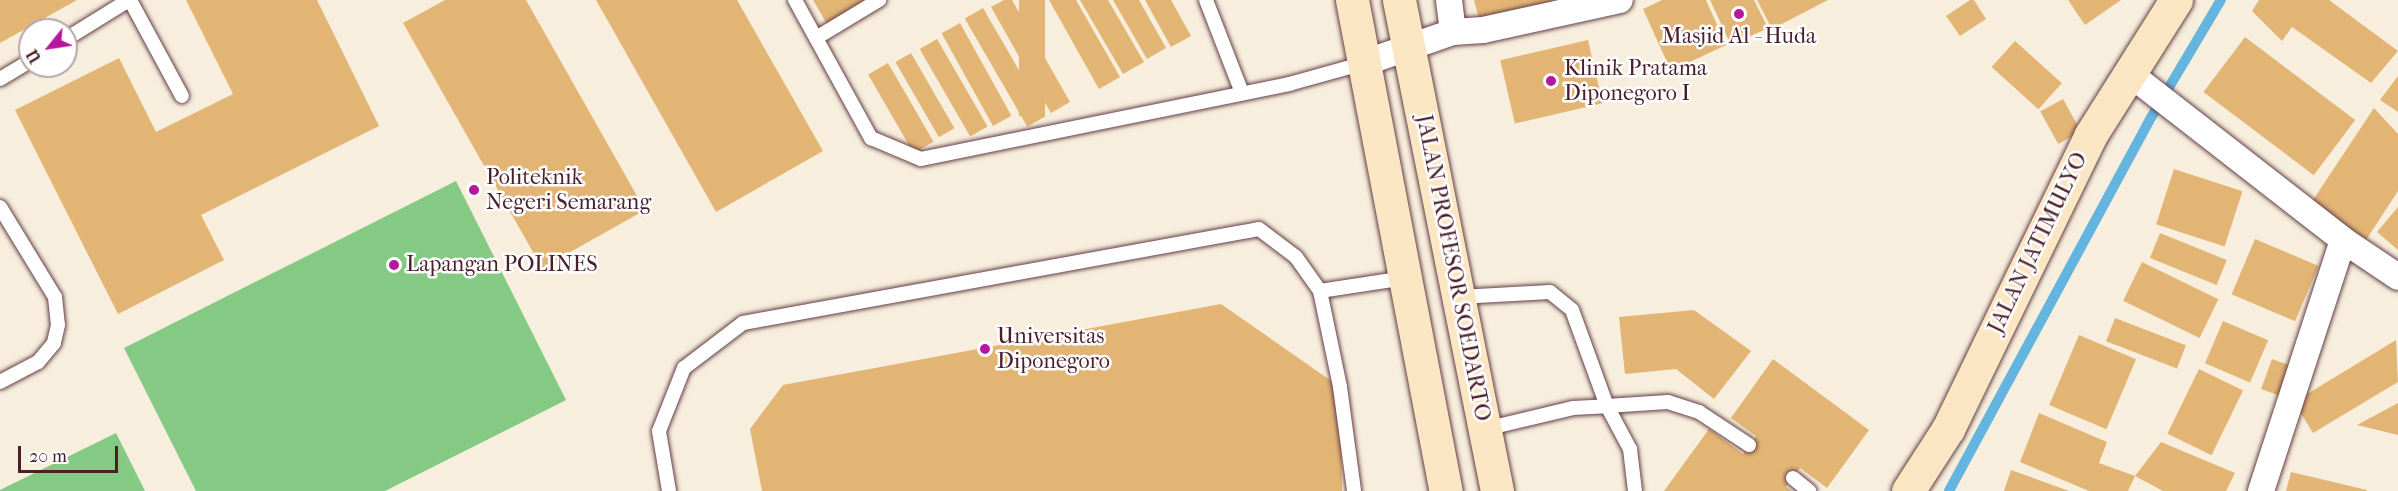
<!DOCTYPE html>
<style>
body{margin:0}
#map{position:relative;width:2398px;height:491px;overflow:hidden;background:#f7eedd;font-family:"IM FELL French Canon",serif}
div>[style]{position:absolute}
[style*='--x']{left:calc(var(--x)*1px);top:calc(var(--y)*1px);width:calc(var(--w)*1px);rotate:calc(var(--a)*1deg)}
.green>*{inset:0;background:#84ca85}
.stream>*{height:10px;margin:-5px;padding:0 5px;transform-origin:5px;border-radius:5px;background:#63b4de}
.building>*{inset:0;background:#e3b575;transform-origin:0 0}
.roads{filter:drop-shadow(0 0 2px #643e46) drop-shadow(0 0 2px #643e46)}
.lane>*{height:14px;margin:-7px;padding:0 7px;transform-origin:7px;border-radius:7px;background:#fff}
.street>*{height:26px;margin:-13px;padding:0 13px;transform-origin:13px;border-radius:13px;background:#fff}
.secondary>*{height:33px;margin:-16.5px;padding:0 16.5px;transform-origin:16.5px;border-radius:16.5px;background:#fbe6c4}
.dots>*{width:16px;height:16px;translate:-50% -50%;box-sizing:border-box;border:3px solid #fff;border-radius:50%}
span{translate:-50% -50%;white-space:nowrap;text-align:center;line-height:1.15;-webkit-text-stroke:5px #fff;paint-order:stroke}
.poi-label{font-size:22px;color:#4a1f2b}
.left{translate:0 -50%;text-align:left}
.street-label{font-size:22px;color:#4a1f2b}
.north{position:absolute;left:18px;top:18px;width:60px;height:60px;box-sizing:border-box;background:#fff;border:2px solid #b7a5aa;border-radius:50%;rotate:240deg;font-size:16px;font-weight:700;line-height:24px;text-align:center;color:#4a1f2b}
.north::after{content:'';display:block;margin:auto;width:21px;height:27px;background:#b5179e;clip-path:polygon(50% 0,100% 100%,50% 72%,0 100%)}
.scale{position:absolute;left:18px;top:446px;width:100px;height:27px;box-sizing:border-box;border:3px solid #4a1f2b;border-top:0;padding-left:8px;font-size:18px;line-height:21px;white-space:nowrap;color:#4a1f2b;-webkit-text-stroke:4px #fff;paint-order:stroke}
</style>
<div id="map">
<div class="green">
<div style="clip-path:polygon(456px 181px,566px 400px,385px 491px,196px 491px,124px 348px)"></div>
<div style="clip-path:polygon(116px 433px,145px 491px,0 491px,0 490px)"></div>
</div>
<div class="stream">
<div style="--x:1949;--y:491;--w:426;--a:-61.6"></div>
<div style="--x:2152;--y:116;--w:135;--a:-59.3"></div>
</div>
<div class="building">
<div style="clip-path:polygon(0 0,77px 0,0 43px)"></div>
<div style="clip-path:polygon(186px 0,317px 0,379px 126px,201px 215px,224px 260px,118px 314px,15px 110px,119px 58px,156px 132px,233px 94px)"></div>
<div style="clip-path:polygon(445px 0,526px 0,645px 210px,542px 268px,403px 23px)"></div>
<div style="clip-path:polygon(596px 0,737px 0,823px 151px,716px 212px)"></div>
<div style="clip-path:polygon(813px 0,870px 0,827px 24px)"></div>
<div style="clip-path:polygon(1004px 0,1012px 0,1070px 102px,1051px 113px,991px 7px)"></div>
<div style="left:1019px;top:0;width:26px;height:116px"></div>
<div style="clip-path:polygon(1049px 0,1076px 0,1120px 77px,1099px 89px)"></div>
<div style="clip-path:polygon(1080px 0,1108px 0,1144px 62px,1123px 74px)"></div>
<div style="clip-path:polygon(1113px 0,1139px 0,1166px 48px,1147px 59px)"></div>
<div style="clip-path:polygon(1145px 0,1171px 0,1191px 36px,1171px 47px)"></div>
<div style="clip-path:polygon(1474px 0,1553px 0,1555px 6px,1480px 23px)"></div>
<div style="clip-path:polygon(1662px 0,1706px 0,1726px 45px,1671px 71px,1643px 9px)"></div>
<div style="clip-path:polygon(1710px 0,1754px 0,1768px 28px,1731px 45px)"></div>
<div style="clip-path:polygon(1757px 0,1828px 0,1772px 29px)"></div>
<div style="clip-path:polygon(1970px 0,1974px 0,1986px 19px,1960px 36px,1946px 16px)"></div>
<div style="clip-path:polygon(2068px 0,2121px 0,2085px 25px)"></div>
<div style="clip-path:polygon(2259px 0,2329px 0,2398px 51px,2371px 83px,2292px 27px,2282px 41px,2252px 11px)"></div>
<div style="left:983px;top:8px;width:125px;height:21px;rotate:60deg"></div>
<div style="left:960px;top:23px;width:106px;height:21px;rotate:61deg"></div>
<div style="left:2245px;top:37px;width:138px;height:69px;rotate:37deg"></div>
<div style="left:937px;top:39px;width:101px;height:20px;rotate:60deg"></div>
<div style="left:1588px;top:40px;width:65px;height:90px;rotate:77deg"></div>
<div style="left:2015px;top:41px;width:63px;height:35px;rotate:42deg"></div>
<div style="left:911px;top:53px;width:87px;height:18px;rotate:60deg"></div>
<div style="left:888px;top:63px;width:91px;height:23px;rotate:60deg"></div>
<div style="clip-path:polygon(2398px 76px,2398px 112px,2380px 100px)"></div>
<div style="left:2063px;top:99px;width:37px;height:26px;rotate:61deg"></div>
<div style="clip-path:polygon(2374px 108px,2398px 134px,2398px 191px,2366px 240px,2311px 203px)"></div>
<div style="left:2174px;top:169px;width:72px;height:58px;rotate:18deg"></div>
<div style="clip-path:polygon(2398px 207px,2398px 250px,2377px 232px)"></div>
<div style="left:2160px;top:233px;width:72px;height:27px;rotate:22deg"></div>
<div style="left:2255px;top:239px;width:69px;height:60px;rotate:23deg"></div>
<div style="left:2142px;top:262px;width:85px;height:43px;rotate:26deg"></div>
<div style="clip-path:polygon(1221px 304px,1340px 387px,1342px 491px,762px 491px,750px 429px,783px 385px)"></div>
<div style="clip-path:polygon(1694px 310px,1751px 351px,1714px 399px,1676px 369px,1625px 374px,1619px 317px)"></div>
<div style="left:2115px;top:318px;width:76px;height:25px;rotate:21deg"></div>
<div style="left:2223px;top:321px;width:49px;height:46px;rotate:23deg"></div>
<div style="left:2079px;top:335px;width:62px;height:76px;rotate:23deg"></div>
<div style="clip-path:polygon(2396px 340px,2398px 382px,2313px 433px,2294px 402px)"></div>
<div style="clip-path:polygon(1773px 359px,1869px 430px,1827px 488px,1800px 468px,1786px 487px,1792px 491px,1664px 491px,1709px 429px,1743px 454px,1756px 436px,1731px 418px)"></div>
<div style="left:2272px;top:359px;width:20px;height:32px;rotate:20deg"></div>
<div style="left:2199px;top:369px;width:49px;height:72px;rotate:26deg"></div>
<div style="clip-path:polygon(2398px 403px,2398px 435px,2357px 425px)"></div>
<div style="clip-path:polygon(2039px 413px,2107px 442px,2099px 463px,2135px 476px,2128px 491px,2089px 491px,2020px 462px)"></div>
<div style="clip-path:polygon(2161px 442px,2235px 473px,2226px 491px,2163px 491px,2135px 476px)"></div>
<div style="clip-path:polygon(2011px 470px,2069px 491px,2004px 491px)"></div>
<div style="clip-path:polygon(2291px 472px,2367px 490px,2367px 491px,2286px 491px)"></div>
</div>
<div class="roads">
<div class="lane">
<div style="--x:130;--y:0;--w:109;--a:61.6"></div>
<div style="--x:795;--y:0;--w:158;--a:61.2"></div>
<div style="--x:871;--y:138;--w:54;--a:22.8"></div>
<div style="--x:921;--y:159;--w:376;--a:-11.5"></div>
<div style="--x:1289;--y:84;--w:78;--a:-15.6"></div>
<div style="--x:1206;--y:0;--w:100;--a:68.8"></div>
<div style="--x:816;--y:38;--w:74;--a:-31.1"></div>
<div style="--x:66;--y:39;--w:74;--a:-31.8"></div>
<div style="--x:0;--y:79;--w:35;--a:-31"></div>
<div style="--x:0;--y:207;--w:105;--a:58.6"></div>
<div style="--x:55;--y:297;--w:28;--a:84"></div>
<div style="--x:58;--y:325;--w:18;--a:103"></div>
<div style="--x:54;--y:343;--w:25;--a:130"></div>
<div style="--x:38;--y:362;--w:43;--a:152.2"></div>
<div style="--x:1320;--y:291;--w:86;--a:-8.7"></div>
<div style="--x:1459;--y:297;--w:91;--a:-3.1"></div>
<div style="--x:1550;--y:292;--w:28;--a:39"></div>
<div style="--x:1572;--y:310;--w:102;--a:70"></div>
<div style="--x:1607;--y:406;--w:61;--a:-3.8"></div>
<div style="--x:1668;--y:402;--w:33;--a:18"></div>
<div style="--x:1699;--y:412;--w:60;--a:33.4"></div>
<div style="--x:1485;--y:429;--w:90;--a:-13.4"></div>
<div style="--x:1573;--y:408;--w:34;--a:-3"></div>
<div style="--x:1607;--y:406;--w:49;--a:61.9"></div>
<div style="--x:1630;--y:449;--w:42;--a:83.2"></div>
<div style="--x:1793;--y:478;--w:21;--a:39"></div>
<div style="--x:669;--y:491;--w:61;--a:-99.5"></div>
<div style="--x:659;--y:431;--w:68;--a:-68.4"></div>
<div style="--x:684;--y:368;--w:74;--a:-37.3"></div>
<div style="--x:743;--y:323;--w:524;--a:-10.32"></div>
<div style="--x:1259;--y:229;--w:46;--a:37.1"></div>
<div style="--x:1296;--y:257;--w:42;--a:54.8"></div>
<div style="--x:1320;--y:291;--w:98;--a:78.2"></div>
<div style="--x:1340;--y:387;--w:105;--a:82.3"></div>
</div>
<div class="street">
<div style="--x:1449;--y:0;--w:32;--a:83"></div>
<div style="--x:1364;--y:63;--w:94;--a:-19.2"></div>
<div style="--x:1453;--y:32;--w:30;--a:-4"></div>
<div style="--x:1483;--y:30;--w:140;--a:-12.4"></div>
<div style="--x:2130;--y:74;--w:270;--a:37.9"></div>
<div style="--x:2343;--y:240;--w:66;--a:33.9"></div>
<div style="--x:2261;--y:491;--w:264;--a:-71.9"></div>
</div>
<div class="secondary">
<div style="--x:1352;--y:0;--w:500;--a:79.2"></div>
<div style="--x:1399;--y:0;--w:501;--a:78.71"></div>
<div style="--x:1908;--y:491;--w:74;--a:-57.2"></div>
<div style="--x:1948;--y:429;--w:326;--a:-64.1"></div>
<div style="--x:2090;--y:136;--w:161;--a:-57.7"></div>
</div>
</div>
<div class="dots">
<div style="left:1739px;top:14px;background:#b5179e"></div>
<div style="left:1551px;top:81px;background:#b5179e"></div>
<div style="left:474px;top:190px;background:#b5179e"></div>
<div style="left:394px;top:265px;background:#b5179e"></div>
<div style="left:985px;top:349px;background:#b5179e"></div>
</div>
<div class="poi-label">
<span style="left:1739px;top:37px">Masjid Al - Huda</span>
<span class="left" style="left:1564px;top:81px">Klinik Pratama<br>Diponegoro I</span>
<span class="left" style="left:486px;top:190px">Politeknik<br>Negeri Semarang</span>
<span class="left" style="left:406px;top:265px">Lapangan POLINES</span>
<span class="left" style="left:997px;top:349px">Universitas<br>Diponegoro</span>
</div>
<div class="street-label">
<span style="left:2038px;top:243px;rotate:-64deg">JALAN JATIMULYO</span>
<span style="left:1453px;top:268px;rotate:79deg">JALAN PROFESOR SOEDARTO</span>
</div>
<div class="north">U</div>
<div class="scale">20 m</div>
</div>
